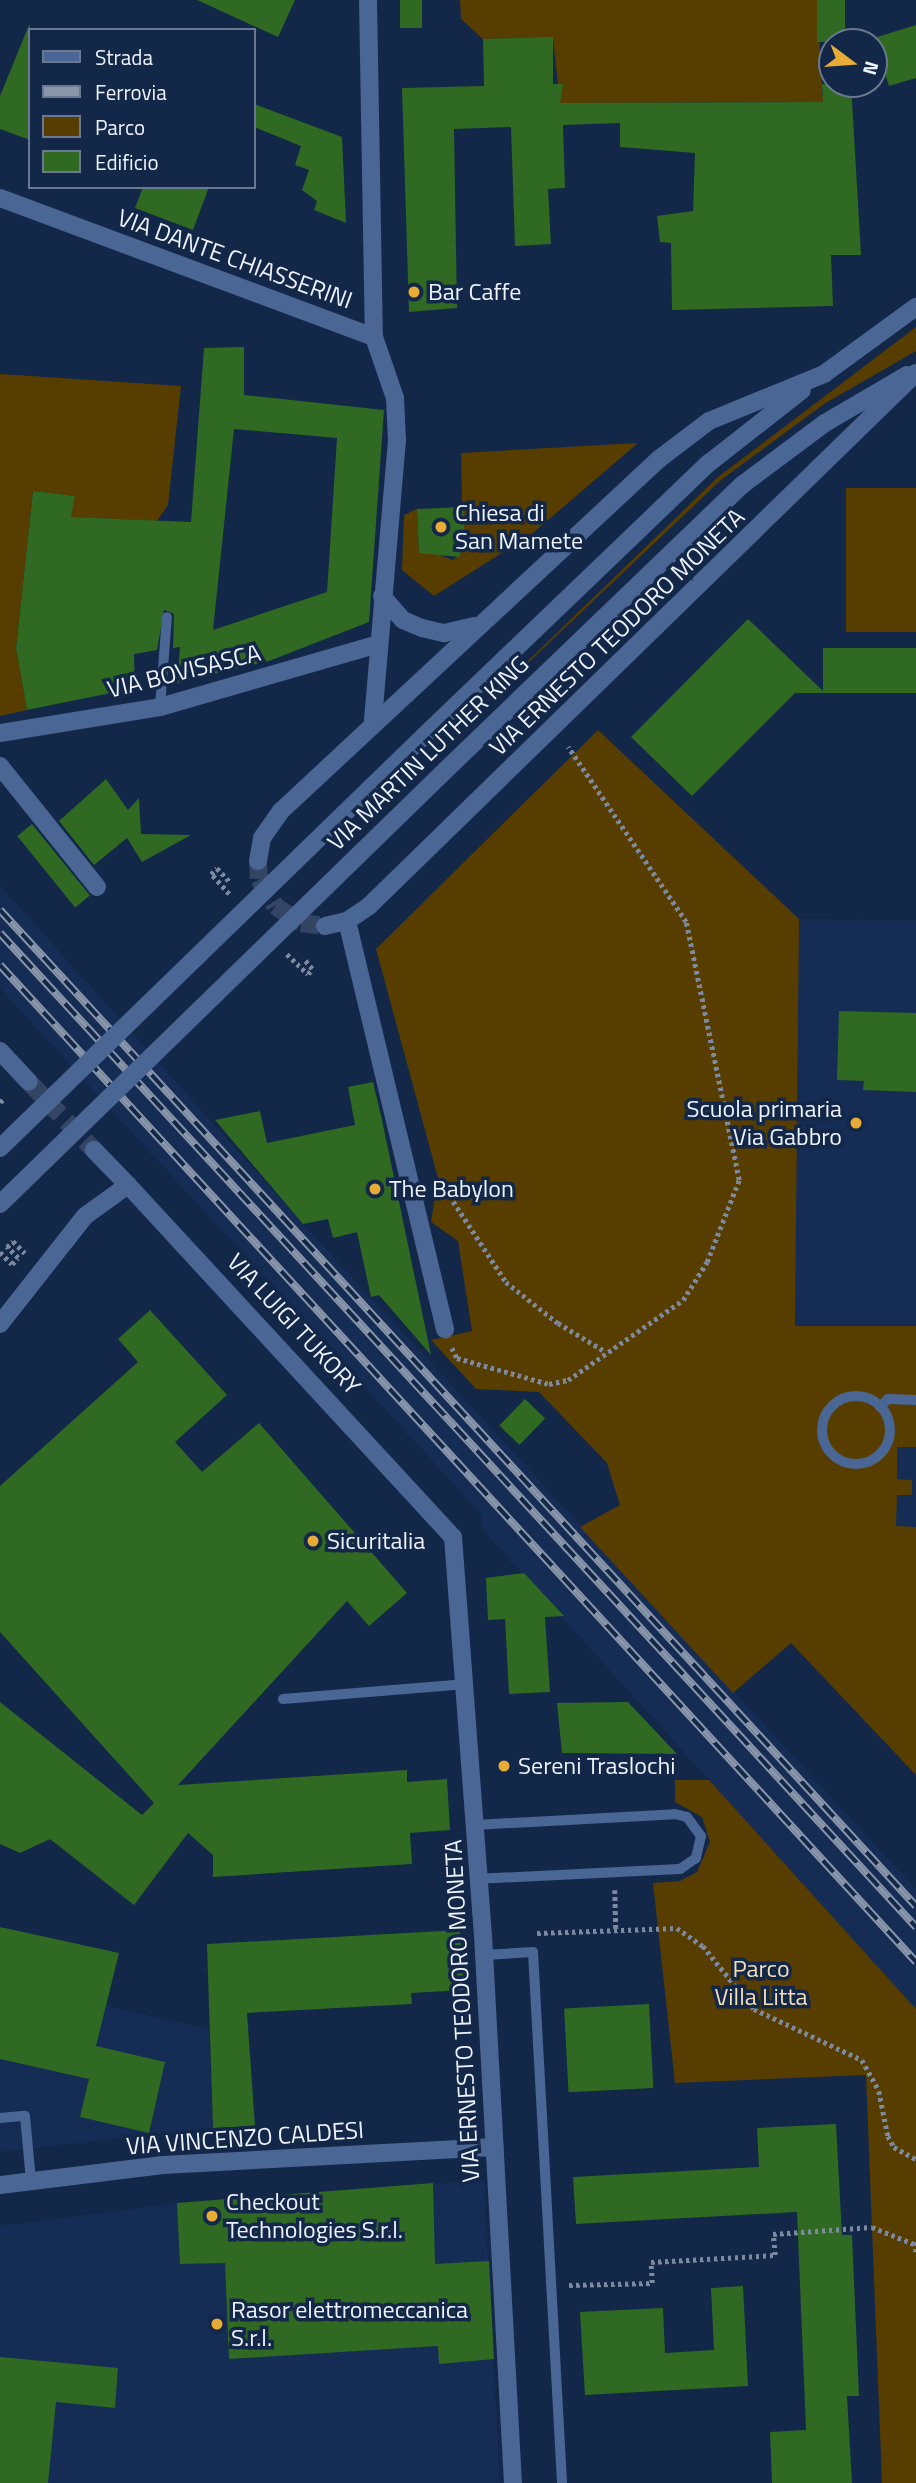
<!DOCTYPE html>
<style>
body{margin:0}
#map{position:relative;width:916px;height:2483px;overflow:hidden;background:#132748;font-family:"Titillium Web",sans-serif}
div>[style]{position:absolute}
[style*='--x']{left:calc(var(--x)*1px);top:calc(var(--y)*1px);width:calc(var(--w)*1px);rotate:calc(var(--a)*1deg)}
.built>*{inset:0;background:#152c54}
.green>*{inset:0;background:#583d00;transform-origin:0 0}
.building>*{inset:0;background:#2f6922;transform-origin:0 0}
.tertiary-tunnel>*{height:18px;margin-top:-9px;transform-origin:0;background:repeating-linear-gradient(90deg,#344563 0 18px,transparent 0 27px)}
.path>*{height:4.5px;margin-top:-2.25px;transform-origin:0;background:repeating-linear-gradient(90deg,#7c899f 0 3.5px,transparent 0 7px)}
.service>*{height:10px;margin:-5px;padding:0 5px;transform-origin:5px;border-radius:5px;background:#4a6694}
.service>.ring{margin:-5px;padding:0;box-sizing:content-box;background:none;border:10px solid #4a6694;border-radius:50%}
.minor>*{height:18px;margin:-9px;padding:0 9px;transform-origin:9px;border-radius:9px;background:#4a6694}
.tertiary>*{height:18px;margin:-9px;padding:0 9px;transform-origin:9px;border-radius:9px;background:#4a6694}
.rail>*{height:8px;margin-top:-4px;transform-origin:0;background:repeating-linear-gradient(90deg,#132748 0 16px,#8995a9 0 32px);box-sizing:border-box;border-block:2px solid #8995a9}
.tertiary-bridge>*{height:18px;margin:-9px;padding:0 9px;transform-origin:9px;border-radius:9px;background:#4a6694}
.dots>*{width:19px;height:19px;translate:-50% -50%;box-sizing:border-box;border:4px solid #132748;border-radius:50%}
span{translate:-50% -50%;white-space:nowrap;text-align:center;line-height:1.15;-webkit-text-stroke:7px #132748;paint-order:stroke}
.street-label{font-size:24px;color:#edf2fb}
.poi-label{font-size:24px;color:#edf2fb}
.left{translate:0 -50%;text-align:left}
.right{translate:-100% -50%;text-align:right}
.park-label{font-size:24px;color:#f6ddb4}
.legend{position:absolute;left:28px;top:28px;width:228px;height:161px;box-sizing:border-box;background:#132748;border:2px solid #6a7890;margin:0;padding:9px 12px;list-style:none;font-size:21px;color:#edf2fb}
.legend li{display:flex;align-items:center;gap:14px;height:35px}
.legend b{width:35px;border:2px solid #6a7890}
.north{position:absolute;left:818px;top:28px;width:70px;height:70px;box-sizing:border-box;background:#132748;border:2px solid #6a7890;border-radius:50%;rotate:106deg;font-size:19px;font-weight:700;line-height:28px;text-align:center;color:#edf2fb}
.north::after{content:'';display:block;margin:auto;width:24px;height:32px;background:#e7ac36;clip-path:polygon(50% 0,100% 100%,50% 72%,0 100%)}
</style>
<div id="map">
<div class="built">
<div style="clip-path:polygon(0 885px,303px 1224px,916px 1889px,916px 2009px,482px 1529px,481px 1514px,0 988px)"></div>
<div style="clip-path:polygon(799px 919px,916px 920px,916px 1775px,791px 1642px)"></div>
<div style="clip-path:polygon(0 1982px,209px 2029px,213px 2128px,0 2152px)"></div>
<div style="clip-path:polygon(484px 2180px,500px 2483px,0 2483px,0 2226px,177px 2203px)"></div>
</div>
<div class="green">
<div style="clip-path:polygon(460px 0,817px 0,823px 102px,560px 103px,553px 38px,483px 39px,461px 19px)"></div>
<div style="clip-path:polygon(916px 327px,916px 351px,824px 404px,721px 480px,437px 749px,718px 477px)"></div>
<div style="clip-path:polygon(0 374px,181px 386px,168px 505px,157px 521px,71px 517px,74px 496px,33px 491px,16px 648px,27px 710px,0 716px)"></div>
<div style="clip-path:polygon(638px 443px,533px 533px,434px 596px,402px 570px,404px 515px,417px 509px,419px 552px,440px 549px,442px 556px,453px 560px,463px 551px,461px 453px)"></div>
<div style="left:846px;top:488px;width:70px;height:144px"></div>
<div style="clip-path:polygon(598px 730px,799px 919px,795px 1326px,916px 1326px,916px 1447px,897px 1447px,897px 1479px,912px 1480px,912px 1495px,897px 1495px,896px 1526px,916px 1527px,916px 1775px,791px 1643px,733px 1693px,580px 1527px,620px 1505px,607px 1463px,539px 1392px,476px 1389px,431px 1340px,472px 1331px,458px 1241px,431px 1222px,438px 1178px,376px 949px)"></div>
<div style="clip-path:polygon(675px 1780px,709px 1780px,916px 2009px,916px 2483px,882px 2483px,866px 2075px,675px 2083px,653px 1883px,680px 1881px,697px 1872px,710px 1842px,702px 1817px,675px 1802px)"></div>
</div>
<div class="building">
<div style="clip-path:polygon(197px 0,295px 0,278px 37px)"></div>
<div style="left:400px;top:0;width:22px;height:28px"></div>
<div style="left:817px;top:0;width:28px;height:42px"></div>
<div style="clip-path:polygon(29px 25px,30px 25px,30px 140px,0 129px,0 96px)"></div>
<div style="clip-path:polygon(916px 25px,916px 78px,889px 86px,874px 38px)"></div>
<div style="clip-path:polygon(553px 37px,553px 84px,563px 84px,560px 103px,823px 102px,822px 84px,851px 84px,861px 255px,831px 255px,833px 306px,672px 310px,671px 243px,660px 242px,657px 216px,693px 211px,695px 153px,620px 147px,620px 123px,563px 125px,565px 188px,548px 189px,551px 244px,515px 246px,511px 127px,454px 129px,457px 308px,409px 312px,402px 88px,484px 86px,483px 39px)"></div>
<div style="clip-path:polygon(254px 104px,342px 137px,346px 223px,314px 210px,317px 201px,302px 190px,309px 170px,295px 165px,301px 146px,254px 127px)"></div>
<div style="clip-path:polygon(143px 187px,209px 187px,193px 230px,135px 208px)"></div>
<div style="clip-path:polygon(evenodd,244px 347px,244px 395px,384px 410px,369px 622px,269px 661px,177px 683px,180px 647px,173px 648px,174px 614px,164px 610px,157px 650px,134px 654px,135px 688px,27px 710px,16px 648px,33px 491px,75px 496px,71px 517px,191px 522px,204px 348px,244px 347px,234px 429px,337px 438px,327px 592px,213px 630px,234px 429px)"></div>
<div style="clip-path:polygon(463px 507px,465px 544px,459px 557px,419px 553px,417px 509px)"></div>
<div style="clip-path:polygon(748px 619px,823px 691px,823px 648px,916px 648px,916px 693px,795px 693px,692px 796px,631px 737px)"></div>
<div style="clip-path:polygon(106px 779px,128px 810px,139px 798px,141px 834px,191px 835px,142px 862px,127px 838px,94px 865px,59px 821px)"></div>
<div style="left:32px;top:824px;width:92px;height:19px;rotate:51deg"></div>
<div style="clip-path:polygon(839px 1011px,916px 1013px,916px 1092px,863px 1090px,864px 1081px,837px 1080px)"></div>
<div style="clip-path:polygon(373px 1082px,382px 1120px,431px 1355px,379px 1295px,371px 1297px,357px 1232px,333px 1238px,328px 1219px,303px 1224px,215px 1120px,260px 1111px,267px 1143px,355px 1125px,348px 1087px)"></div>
<div style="clip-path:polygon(150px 1310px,227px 1395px,175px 1442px,202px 1472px,259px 1423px,407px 1593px,369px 1626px,347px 1601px,178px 1785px,407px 1770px,407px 1782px,447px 1779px,450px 1830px,410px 1833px,412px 1864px,213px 1877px,213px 1855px,188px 1833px,134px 1905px,50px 1839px,20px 1853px,0 1844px,0 1702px,142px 1815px,154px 1803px,0 1632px,0 1486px,138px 1362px,118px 1339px)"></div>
<div style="left:525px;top:1399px;width:28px;height:37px;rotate:44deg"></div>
<div style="clip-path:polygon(524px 1573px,564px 1616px,545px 1617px,550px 1692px,509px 1694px,505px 1619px,488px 1620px,486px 1578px)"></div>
<div style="clip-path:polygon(628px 1702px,677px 1754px,562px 1753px,557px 1703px)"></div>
<div style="clip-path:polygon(0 1927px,119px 1953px,96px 2046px,165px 2062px,149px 2133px,80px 2117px,89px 2079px,0 2059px)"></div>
<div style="clip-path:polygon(460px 1930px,464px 1990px,411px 1993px,412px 2004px,247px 2013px,255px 2126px,213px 2128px,207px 1944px)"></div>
<div style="left:649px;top:2004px;width:84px;height:85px;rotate:87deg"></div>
<div style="clip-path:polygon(836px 2124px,842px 2235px,852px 2235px,859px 2396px,847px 2396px,852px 2483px,772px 2483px,770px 2432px,806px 2430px,797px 2212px,576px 2224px,573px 2177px,759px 2167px,757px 2128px)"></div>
<div style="clip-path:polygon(433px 2183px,435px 2264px,489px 2261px,494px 2359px,439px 2364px,438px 2346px,229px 2359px,225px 2263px,180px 2264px,177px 2203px)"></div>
<div style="clip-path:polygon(743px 2286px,748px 2386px,585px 2395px,580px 2312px,663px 2308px,665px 2353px,714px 2350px,711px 2288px)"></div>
<div style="clip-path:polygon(0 2357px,118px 2368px,115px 2408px,56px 2402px,48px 2483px,0 2483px)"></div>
</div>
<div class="tertiary-tunnel">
<div style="--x:258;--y:861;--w:18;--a:87"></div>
<div style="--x:259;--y:879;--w:31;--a:59"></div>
<div style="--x:275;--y:906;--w:31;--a:33"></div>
<div style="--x:301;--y:923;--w:24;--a:7"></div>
<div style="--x:29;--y:1082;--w:94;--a:46.3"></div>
</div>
<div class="path">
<div style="--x:229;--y:894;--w:27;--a:-132"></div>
<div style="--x:211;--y:874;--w:8;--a:-45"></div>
<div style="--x:217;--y:868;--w:18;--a:47"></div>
<div style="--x:287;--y:954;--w:29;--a:44"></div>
<div style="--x:308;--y:974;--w:6;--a:-51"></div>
<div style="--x:312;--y:969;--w:14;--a:-129"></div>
<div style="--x:0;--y:1102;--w:6;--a:-39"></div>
<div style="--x:438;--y:1178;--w:124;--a:56.8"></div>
<div style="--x:506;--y:1282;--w:66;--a:38.3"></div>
<div style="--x:558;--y:1323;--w:56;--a:31.1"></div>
<div style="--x:0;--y:1252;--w:17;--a:45"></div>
<div style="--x:12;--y:1264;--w:8;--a:-45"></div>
<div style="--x:18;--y:1258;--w:16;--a:-135"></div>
<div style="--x:7;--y:1247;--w:8;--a:-45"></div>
<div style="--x:13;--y:1241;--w:17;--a:45"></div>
<div style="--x:452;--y:1348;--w:11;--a:63"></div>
<div style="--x:457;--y:1358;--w:96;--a:15.8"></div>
<div style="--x:549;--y:1384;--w:19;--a:-12"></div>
<div style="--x:568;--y:1380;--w:140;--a:-34.8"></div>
<div style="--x:683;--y:1300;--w:45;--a:-57.7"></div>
<div style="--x:707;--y:1262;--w:88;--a:-68.7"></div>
<div style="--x:739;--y:1180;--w:263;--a:-101.6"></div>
<div style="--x:686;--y:922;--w:211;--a:-124"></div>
<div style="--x:615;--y:1890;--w:41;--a:88.6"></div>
<div style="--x:537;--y:1933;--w:140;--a:-2"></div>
<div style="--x:677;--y:1928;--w:32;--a:35"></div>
<div style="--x:703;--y:1946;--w:81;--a:51"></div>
<div style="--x:754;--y:2009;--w:119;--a:25.3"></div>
<div style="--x:862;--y:2060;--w:35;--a:61"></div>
<div style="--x:879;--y:2091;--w:46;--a:78.7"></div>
<div style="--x:888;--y:2136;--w:13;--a:61"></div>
<div style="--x:894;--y:2147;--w:25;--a:29"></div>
<div style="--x:916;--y:2242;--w:10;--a:90"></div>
<div style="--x:569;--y:2285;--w:83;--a:-1.4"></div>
<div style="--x:652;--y:2283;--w:21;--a:-93"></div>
<div style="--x:651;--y:2262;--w:124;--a:-3.2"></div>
<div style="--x:775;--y:2255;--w:21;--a:-95"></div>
<div style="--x:773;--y:2234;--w:99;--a:-4"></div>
<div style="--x:872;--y:2227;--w:45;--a:22"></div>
</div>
<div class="service">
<div style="--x:160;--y:707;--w:90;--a:-85.6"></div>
<div class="ring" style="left:822px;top:1396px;width:58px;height:58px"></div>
<div style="--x:880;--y:1407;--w:11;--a:-45"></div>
<div style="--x:888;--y:1399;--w:28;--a:2"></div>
<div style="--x:283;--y:1699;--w:184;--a:-4.7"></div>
<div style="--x:475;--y:1825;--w:200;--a:-3.1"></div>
<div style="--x:675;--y:1814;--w:12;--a:14"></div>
<div style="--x:687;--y:1817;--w:24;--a:54"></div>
<div style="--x:701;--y:1836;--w:23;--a:103"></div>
<div style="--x:696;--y:1858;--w:19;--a:145"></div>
<div style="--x:680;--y:1869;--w:201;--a:177.2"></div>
<div style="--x:485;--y:1955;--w:48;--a:-3.6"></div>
<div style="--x:533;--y:1952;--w:532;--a:86.87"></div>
<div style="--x:0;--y:2118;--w:25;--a:-5"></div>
<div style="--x:25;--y:2116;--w:65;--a:84.7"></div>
</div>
<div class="minor">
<div style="--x:0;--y:198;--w:399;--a:20.4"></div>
<div style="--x:0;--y:733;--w:162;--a:-9.2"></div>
<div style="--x:160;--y:707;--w:227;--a:-16.1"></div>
<div style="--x:0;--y:766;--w:155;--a:51.3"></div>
<div style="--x:347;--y:921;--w:420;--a:76.5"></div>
<div style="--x:128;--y:1185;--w:479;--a:47.3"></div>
<div style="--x:453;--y:1537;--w:399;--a:85.7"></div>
<div style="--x:483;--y:1935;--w:549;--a:86.87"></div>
<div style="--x:0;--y:2185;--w:164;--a:-7"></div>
<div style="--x:163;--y:2165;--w:332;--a:-3.1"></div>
</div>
<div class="tertiary">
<div style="--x:368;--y:0;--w:337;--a:89"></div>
<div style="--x:374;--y:337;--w:65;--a:71"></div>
<div style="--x:395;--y:398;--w:42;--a:87.3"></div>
<div style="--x:397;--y:440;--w:282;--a:94.9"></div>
<div style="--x:382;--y:596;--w:32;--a:49"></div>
<div style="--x:403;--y:620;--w:21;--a:23"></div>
<div style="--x:422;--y:628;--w:23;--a:13"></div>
<div style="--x:444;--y:633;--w:31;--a:-13"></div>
<div style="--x:424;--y:736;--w:395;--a:-43.8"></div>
<div style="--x:709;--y:463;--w:118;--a:-38.1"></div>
<div style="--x:452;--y:764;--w:402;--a:-43.9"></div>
<div style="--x:742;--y:485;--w:104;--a:-36.8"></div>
<div style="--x:825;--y:423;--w:95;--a:-30.3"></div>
<div style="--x:258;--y:861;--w:23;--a:-80"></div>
<div style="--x:262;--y:838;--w:33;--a:-55"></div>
<div style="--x:281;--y:811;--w:517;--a:-42.96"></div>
<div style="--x:659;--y:459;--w:63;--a:-37.2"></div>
<div style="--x:709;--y:421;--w:124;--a:-22.2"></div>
<div style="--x:824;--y:374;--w:114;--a:-36.1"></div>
<div style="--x:325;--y:926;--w:23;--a:-13"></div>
<div style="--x:347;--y:921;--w:27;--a:-34"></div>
<div style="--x:369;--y:906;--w:764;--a:-44.26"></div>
<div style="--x:0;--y:1051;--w:42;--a:46.9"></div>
<div style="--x:0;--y:1324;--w:137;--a:-51.8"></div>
<div style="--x:85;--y:1216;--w:53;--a:-35.8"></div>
<div style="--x:128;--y:1185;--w:49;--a:-134.2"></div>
</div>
<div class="rail">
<div style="--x:0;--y:910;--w:1353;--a:47.4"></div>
<div style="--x:0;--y:933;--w:1352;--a:47.34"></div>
<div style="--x:0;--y:965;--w:1354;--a:47.42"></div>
</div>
<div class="tertiary-bridge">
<div style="--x:0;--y:1148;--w:591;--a:-44.18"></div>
<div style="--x:0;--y:1204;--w:631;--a:-44.23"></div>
</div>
<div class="dots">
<div style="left:414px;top:292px;background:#e7ac36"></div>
<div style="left:441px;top:527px;background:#e7ac36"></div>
<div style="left:856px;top:1123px;background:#e7ac36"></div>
<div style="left:375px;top:1189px;background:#e7ac36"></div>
<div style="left:313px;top:1541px;background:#e7ac36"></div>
<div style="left:504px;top:1766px;background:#e7ac36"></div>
<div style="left:212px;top:2216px;background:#e7ac36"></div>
<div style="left:217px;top:2324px;background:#e7ac36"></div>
</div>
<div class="street-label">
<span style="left:235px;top:259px;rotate:20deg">VIA DANTE CHIASSERINI</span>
<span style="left:617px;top:632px;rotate:-44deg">VIA ERNESTO TEODORO MONETA</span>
<span style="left:184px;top:671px;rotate:-14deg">VIA BOVISASCA</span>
<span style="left:428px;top:753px;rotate:-44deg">VIA MARTIN LUTHER KING</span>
<span style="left:294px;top:1324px;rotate:47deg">VIA LUIGI TUKORY</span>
<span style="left:462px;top:2011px;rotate:-93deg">VIA ERNESTO TEODORO MONETA</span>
<span style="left:245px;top:2138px;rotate:-4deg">VIA VINCENZO CALDESI</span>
</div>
<div class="poi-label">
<span class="left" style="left:428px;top:292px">Bar Caffe</span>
<span class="left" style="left:455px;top:527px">Chiesa di<br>San Mamete</span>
<span class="right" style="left:842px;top:1123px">Scuola primaria<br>Via Gabbro</span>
<span class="left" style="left:389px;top:1189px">The Babylon</span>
<span class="left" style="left:327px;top:1541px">Sicuritalia</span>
<span class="left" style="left:518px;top:1766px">Sereni Traslochi</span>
<span class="left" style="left:226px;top:2216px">Checkout<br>Technologies S.r.l.</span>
<span class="left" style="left:231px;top:2324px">Rasor elettromeccanica<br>S.r.l.</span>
</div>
<div class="park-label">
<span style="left:761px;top:1983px">Parco<br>Villa Litta</span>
</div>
<ul class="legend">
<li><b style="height:9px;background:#4a6694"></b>Strada</li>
<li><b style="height:9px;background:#8995a9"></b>Ferrovia</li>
<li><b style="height:19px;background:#583d00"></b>Parco</li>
<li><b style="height:19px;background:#2f6922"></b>Edificio</li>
</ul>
<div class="north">N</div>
</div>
